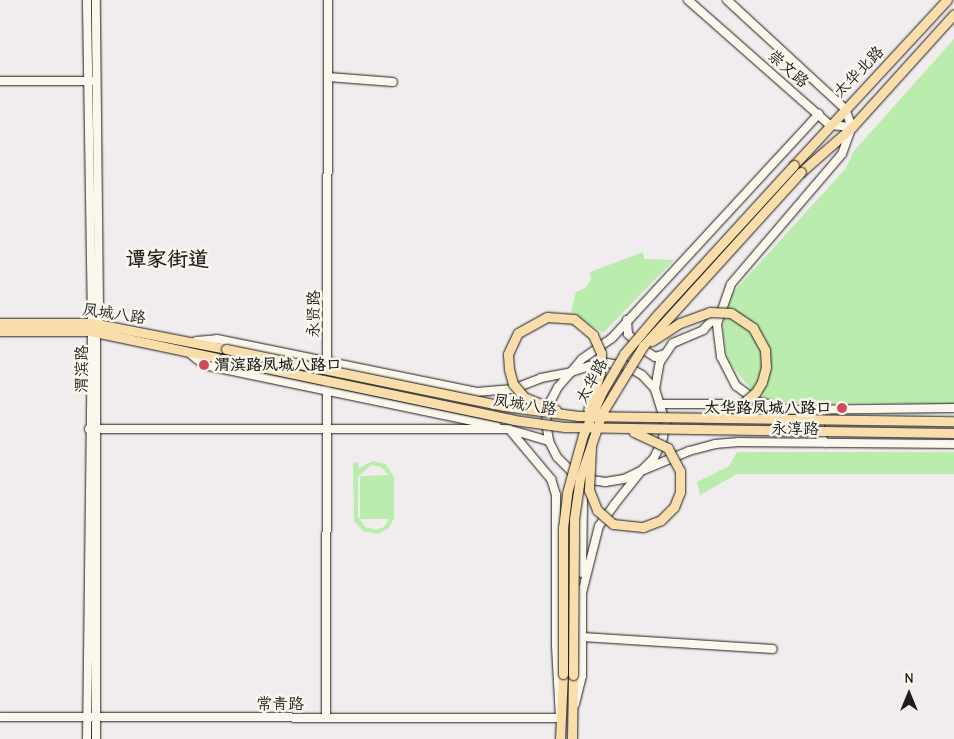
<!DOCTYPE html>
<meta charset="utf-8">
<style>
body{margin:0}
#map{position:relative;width:954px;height:739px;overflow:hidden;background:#f1eced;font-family:"Comic Neue","LXGW WenKai TC",sans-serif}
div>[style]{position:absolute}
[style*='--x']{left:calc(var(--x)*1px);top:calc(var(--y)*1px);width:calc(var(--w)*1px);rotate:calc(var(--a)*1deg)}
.green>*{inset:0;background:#baedad}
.roads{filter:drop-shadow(0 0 1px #1c1c1c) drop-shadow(0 0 1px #1c1c1c)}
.minor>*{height:8px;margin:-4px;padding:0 4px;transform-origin:4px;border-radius:4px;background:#fbf7ec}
.major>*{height:9px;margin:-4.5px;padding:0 4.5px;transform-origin:4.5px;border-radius:4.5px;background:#f9deab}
.bridges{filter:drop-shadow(0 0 1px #1c1c1c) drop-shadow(0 0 1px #1c1c1c)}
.major-bridge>*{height:9px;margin:-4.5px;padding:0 4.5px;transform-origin:4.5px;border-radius:4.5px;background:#f9deab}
.dots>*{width:14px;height:14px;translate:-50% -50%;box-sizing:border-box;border:2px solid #fbf7ec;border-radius:50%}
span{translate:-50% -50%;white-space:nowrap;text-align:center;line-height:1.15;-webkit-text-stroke:5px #fbf7ec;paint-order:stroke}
.street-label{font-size:16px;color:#1c1c1c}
.poi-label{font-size:16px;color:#1c1c1c;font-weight:700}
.left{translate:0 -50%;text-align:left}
.right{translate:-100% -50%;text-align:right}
.district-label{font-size:21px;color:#1c1c1c;font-weight:700}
.north{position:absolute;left:884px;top:669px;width:50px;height:50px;-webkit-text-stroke:4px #fbf7ec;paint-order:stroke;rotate:0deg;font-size:14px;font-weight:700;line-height:20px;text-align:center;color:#1c1c1c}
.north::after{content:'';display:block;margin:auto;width:18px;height:22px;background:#1c1c1c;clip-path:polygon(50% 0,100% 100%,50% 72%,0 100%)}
</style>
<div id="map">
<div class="green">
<div style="clip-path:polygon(954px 39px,954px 404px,760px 403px,763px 395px,750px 388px,728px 361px,723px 330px,727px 299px,846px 168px,854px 151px)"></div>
<div style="clip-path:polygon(643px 252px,644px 259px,674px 260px,603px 333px,571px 312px,576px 292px,585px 288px,591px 280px,590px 272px)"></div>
<div style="clip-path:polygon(737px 452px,954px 452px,954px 474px,737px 474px,700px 495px,697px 482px,729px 466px)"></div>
<div style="clip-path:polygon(evenodd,373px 461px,386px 464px,394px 477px,394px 518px,389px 528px,378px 534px,363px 531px,354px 521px,353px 463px,358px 462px,359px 468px,373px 461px,371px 465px,381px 467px,389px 475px,360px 476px,360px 519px,389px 519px,384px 527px,375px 530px,365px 527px,358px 516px,358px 477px,371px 465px)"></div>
</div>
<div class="roads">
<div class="minor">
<div style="--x:688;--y:0;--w:189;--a:41.4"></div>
<div style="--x:830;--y:125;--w:22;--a:5"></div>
<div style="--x:727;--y:0;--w:161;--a:42.7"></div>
<div style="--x:845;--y:109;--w:19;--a:69"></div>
<div style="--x:328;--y:77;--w:65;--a:4.4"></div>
<div style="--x:0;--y:81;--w:91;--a:0"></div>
<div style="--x:627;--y:320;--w:14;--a:86"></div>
<div style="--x:628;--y:334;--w:23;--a:45"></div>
<div style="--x:644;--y:350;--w:13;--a:32"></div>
<div style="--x:655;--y:357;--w:10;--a:-17"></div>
<div style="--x:196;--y:341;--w:21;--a:-5"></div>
<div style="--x:217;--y:339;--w:265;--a:11.5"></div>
<div style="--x:477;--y:392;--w:36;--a:-5"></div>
<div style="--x:513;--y:389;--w:30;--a:-21"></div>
<div style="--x:541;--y:378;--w:31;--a:-11"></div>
<div style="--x:571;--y:372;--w:19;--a:-18"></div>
<div style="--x:589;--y:366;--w:18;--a:-9"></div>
<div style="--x:607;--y:363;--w:19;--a:9"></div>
<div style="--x:626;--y:366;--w:18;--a:29"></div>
<div style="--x:642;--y:375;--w:19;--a:47"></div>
<div style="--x:655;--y:389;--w:37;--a:73"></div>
<div style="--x:666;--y:424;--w:18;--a:103"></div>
<div style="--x:662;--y:442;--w:18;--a:117"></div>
<div style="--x:654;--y:458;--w:18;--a:135"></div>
<div style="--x:641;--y:471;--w:19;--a:155"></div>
<div style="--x:624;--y:479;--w:19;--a:171"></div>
<div style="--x:605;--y:482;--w:19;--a:-171"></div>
<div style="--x:586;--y:479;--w:18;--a:-151"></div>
<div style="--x:570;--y:470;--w:18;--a:-135"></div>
<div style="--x:557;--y:457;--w:18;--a:-117"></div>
<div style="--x:549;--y:441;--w:19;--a:-99"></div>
<div style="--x:546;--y:422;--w:18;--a:-81"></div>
<div style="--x:549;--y:404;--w:19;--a:-62"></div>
<div style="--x:558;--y:387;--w:20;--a:-49"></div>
<div style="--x:571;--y:372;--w:17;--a:-50"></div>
<div style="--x:582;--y:359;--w:37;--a:-35"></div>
<div style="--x:612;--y:338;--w:305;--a:-47.3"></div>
<div style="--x:188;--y:352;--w:21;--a:39"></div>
<div style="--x:204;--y:365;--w:299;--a:11.8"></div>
<div style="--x:655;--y:389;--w:27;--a:-80"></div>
<div style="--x:660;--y:362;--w:23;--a:-56"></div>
<div style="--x:673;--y:343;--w:33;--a:-23"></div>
<div style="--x:703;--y:330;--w:22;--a:-47"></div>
<div style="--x:662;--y:404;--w:63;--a:0"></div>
<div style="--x:725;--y:404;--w:30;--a:12"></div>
<div style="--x:754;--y:410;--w:36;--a:0"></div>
<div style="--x:790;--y:410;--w:164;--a:-0.7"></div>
<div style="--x:790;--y:410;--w:34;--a:-165"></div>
<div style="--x:757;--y:401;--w:26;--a:-144"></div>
<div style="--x:736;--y:386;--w:33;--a:-117"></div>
<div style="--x:721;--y:357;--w:33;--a:-97"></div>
<div style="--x:717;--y:324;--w:42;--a:-70.7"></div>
<div style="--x:731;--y:284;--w:171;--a:-49.5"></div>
<div style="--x:842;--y:154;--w:29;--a:-70"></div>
<div style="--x:508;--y:429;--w:43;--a:16.3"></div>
<div style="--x:826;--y:443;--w:9;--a:-131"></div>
<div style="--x:820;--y:436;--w:22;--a:-90"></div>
<div style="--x:820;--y:414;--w:10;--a:-37"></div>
<div style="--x:582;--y:573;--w:75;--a:-89.2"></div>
<div style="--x:583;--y:498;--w:19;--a:-81"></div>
<div style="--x:582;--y:593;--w:69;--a:-75.8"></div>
<div style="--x:599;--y:526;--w:26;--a:-54"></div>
<div style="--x:614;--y:505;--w:43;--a:-51.5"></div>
<div style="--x:641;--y:471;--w:52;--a:-22.6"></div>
<div style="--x:689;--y:451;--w:27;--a:-15"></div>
<div style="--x:715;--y:444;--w:24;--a:-5"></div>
<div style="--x:739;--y:442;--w:215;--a:0.5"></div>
<div style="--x:582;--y:637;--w:191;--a:3.6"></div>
<div style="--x:575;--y:704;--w:29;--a:-76"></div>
<div style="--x:582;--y:676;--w:87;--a:-90"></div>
<div style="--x:0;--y:717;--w:560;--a:0.1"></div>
<div style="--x:560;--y:718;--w:72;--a:-93.2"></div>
<div style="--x:556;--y:646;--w:151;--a:-90"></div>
<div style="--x:556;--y:495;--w:17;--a:-107"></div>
<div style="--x:551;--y:479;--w:65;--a:-130"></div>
<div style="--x:509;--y:429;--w:420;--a:180"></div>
<div style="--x:326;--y:718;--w:718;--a:-89.84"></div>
<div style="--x:87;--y:739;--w:416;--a:-89.3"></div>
<div style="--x:92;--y:323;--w:323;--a:-90.9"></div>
<div style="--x:96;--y:739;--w:407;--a:-90"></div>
<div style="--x:96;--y:332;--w:23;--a:-83"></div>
<div style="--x:99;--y:309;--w:309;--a:-90.6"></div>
</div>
<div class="major">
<div style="--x:794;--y:165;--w:225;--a:-47.2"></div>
<div style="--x:801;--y:172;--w:68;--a:-41.4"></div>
<div style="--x:852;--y:127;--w:152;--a:-47.9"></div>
<div style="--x:0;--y:323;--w:92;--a:0"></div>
<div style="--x:92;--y:323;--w:136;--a:11"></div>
<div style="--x:0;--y:331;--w:90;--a:0"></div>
<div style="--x:90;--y:331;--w:136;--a:11.9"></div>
<div style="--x:560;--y:739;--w:65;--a:-87.4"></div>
<div style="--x:572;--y:739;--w:64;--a:-89.1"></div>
</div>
</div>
<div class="bridges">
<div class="major-bridge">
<div style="--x:652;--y:341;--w:33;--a:-33"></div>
<div style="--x:680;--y:323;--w:32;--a:-20"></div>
<div style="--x:710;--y:312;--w:21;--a:3"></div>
<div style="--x:731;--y:313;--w:27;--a:34"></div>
<div style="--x:753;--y:328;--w:25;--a:61"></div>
<div style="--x:765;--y:350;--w:17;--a:87"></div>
<div style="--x:766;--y:367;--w:16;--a:105"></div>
<div style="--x:762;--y:382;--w:12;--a:121"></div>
<div style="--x:756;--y:392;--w:18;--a:139"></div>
<div style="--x:742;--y:404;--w:34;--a:161"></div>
<div style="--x:226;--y:349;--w:284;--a:11.6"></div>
<div style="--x:504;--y:406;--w:75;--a:7.7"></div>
<div style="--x:578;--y:416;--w:376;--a:0.8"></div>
<div style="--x:223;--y:359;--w:297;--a:11.8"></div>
<div style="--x:514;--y:420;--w:51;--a:7.8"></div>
<div style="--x:565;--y:427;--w:389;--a:0.9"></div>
<div style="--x:556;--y:410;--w:35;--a:-158"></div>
<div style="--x:524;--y:397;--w:17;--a:-130"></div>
<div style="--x:513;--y:384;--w:16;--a:-105"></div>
<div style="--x:509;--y:369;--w:15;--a:-94"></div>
<div style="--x:508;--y:354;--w:23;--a:-65"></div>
<div style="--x:518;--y:333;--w:33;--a:-29"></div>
<div style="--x:547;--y:317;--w:27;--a:4"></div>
<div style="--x:574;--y:319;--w:25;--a:40"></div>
<div style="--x:593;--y:335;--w:20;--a:66"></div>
<div style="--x:601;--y:353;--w:20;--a:93"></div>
<div style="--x:600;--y:373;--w:38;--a:108"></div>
<div style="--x:591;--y:447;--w:43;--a:92.7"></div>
<div style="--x:589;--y:490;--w:22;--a:68"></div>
<div style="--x:597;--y:510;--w:21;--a:41"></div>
<div style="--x:613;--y:524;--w:30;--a:6"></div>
<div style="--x:643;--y:527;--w:19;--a:-21"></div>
<div style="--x:661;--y:520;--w:18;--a:-45"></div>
<div style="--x:674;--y:507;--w:16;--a:-68"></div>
<div style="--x:680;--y:492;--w:21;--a:-90"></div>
<div style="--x:680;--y:471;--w:26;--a:-118"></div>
<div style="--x:668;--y:448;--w:38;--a:-155"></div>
<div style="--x:563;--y:674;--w:146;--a:-90"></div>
<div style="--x:563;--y:528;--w:35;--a:-83"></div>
<div style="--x:567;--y:493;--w:60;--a:-74.6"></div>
<div style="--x:583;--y:435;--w:47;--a:-66.2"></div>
<div style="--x:602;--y:392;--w:44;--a:-59.9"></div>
<div style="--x:624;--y:354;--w:51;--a:-49.8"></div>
<div style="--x:657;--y:315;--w:203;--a:-47.6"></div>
<div style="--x:573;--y:675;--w:156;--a:-89.6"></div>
<div style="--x:574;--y:519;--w:41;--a:-81.7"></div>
<div style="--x:580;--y:478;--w:69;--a:-71.3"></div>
<div style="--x:602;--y:413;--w:79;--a:-58.5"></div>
<div style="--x:643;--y:346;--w:235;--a:-47.8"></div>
</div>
</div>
<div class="dots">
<div style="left:204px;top:365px;background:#d1495b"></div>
<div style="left:842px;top:408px;background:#d1495b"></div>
</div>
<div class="street-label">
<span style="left:788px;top:69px;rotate:41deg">崇文路</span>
<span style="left:859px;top:72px;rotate:-46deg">太华北路</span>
<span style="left:114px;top:314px;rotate:8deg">凤城八路</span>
<span style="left:314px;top:314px;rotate:-90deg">永贤路</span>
<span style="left:82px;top:369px;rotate:-90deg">渭滨路</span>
<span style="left:592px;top:381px;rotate:-62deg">太华路</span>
<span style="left:525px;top:405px;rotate:9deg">凤城八路</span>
<span style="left:795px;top:429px">永淳路</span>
<span style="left:280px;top:704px">常青路</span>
</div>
<div class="poi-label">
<span class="left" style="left:214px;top:365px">渭滨路凤城八路口</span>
<span class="right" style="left:832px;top:408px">太华路凤城八路口</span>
</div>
<div class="district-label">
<span style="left:167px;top:259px">谭家街道</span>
</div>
<div class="north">N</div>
</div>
